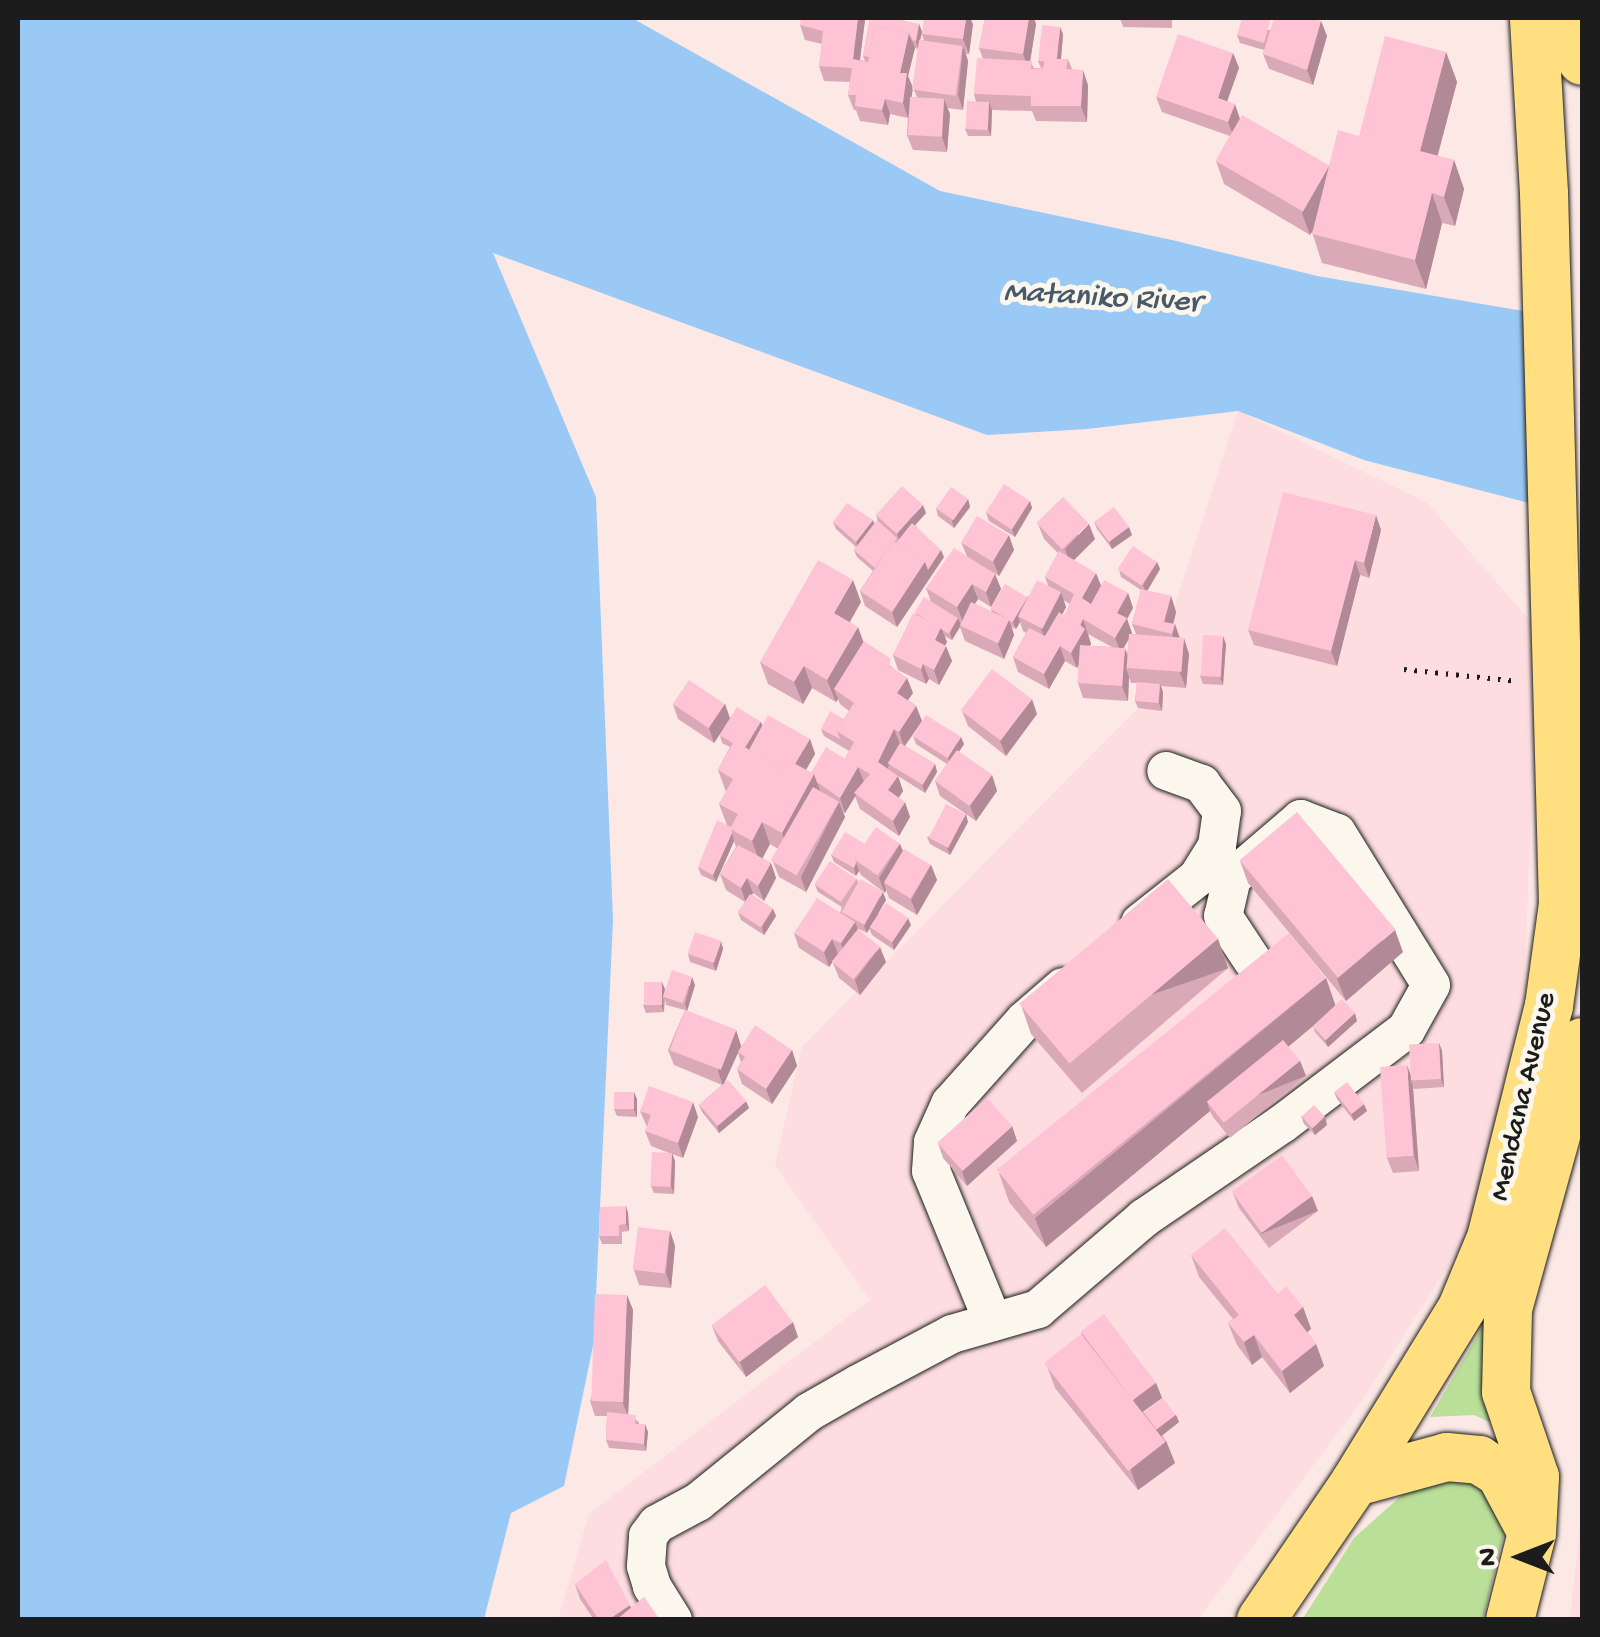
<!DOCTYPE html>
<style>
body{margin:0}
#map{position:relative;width:1600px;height:1637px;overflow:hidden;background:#fce8e5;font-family:"Gochi Hand",sans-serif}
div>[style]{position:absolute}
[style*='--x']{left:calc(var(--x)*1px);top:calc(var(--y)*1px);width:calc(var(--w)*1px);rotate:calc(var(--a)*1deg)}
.built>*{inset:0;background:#fddde0}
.green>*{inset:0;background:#badf99}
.water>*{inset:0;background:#9ac9f5}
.pier>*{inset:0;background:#fce8e5}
.path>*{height:5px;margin-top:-2.5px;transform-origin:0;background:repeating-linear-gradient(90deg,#1c1c1c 0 2.5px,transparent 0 10.5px)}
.roads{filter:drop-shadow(0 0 2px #1c1c1c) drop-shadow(0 0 2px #1c1c1c)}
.minor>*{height:38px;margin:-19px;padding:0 19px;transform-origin:19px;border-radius:19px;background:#fbf7ec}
.major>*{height:48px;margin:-24px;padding:0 24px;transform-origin:24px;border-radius:24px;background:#ffdf80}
.wall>*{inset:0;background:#daa9b8}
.shaded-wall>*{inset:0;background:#b28996;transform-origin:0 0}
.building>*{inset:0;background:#fec4d6;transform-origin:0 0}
span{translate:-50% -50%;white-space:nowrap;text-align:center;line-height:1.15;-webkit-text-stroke:10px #fbf7ec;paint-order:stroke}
.street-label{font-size:30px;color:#1c1c1c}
.water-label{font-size:32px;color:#485968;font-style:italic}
.frame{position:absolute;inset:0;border:20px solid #1c1c1c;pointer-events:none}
.north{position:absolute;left:1470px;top:1507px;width:100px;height:100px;-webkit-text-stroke:8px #fbf7ec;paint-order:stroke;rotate:270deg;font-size:28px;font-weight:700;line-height:40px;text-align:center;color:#1c1c1c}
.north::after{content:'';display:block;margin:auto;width:35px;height:45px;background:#1c1c1c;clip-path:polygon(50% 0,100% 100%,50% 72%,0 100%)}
</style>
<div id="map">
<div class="built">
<div style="clip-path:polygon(1238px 411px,1426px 502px,1538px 630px,1524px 992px,1482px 1213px,1363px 1399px,1198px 1619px,558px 1620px,589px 1514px,870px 1300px,775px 1165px,802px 1047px,1143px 703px)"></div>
<div style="clip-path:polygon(1582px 1506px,1582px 1619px,1570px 1619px,1582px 1508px)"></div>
</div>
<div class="green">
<div style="clip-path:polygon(1494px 1307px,1510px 1431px,1474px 1415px,1430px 1417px)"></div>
<div style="clip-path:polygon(1442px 1470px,1485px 1480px,1505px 1529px,1483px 1619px,1302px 1620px,1354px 1538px,1411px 1487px)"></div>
</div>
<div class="water">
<div style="clip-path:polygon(18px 18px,632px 18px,940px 191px,1172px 240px,1317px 276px,1582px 321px,1582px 517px,1364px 460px,1238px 411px,1087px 429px,987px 435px,493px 253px,596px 497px,613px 920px,594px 1341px,564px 1486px,511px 1513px,484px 1619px,18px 1619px)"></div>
</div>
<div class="pier">
<div style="clip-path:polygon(1532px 307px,1582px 316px,1582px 522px,1536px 510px)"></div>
</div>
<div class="path">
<div style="--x:1404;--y:669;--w:115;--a:6"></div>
</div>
<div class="roads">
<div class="minor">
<div style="--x:1140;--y:923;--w:73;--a:-38.3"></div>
<div style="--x:1197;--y:878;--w:38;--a:-58"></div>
<div style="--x:1217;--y:846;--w:35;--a:-82"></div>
<div style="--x:1222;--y:811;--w:34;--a:-127"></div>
<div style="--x:1202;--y:784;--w:38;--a:-160"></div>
<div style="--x:993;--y:1322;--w:163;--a:-112.3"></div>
<div style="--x:931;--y:1171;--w:29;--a:-86"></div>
<div style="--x:933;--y:1142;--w:42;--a:-65.9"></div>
<div style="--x:950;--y:1104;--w:113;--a:-48.2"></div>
<div style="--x:1025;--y:1020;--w:50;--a:-41"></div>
<div style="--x:673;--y:1620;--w:40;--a:-122"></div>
<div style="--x:652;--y:1586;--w:21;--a:-107"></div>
<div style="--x:646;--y:1566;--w:30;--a:-86"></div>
<div style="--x:648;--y:1536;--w:15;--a:-53"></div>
<div style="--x:657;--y:1524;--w:47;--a:-28.2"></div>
<div style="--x:698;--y:1502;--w:143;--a:-39"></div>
<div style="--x:809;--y:1412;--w:56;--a:-29.7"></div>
<div style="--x:858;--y:1384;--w:106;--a:-28"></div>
<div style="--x:952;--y:1334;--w:90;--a:-16.2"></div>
<div style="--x:1038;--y:1309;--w:140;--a:-40.6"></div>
<div style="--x:1144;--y:1218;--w:167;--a:-34.3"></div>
<div style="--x:1282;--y:1124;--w:156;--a:-37.2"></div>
<div style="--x:1406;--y:1030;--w:51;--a:-60.9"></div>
<div style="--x:1431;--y:985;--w:179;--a:-121.7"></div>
<div style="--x:1337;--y:833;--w:39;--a:-159"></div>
<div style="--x:1301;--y:819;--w:91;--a:139.5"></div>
<div style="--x:1232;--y:878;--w:39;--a:103"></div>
<div style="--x:1223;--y:916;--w:53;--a:56.6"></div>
</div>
<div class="major">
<div style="--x:1578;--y:18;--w:43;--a:84.7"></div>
<div style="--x:1355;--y:1482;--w:95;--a:-15.2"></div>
<div style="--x:1447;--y:1457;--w:32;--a:5"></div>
<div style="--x:1479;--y:1460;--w:25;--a:32"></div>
<div style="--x:1500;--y:1473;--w:64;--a:61.8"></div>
<div style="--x:1261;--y:1620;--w:167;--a:-55.7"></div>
<div style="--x:1355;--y:1482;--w:204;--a:-58.4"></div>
<div style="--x:1462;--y:1308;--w:76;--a:-67.5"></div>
<div style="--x:1491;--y:1238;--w:239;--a:-76"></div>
<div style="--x:1549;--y:1006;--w:103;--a:-82.2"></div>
<div style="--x:1563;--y:904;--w:711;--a:-91.53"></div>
<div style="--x:1544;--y:193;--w:175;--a:-93.3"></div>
<div style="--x:1510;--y:1620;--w:90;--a:-75.8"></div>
<div style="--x:1532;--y:1533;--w:56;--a:-86.9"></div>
<div style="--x:1535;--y:1477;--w:90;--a:-108.8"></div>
<div style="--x:1506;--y:1392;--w:83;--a:-88.6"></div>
<div style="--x:1508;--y:1309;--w:277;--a:-74.5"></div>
</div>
</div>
<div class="wall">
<div style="clip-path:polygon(evenodd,870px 18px,904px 18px,903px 21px,919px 24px,922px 32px,920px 40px,924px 41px,922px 34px,973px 24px,969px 54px,966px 54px,968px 61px,963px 110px,947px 108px,950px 114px,947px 152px,913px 150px,907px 135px,908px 118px,890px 114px,888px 125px,860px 121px,856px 110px,854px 110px,848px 95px,850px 82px,824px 81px,819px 66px,822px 44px,805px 40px,800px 25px,865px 20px,860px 60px,865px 61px,863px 56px,870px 18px,915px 48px,918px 49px,914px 90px,917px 97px,911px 97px,913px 88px,908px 76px,915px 48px)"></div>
<div style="clip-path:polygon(985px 18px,1034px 18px,1036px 24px,1030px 61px,1034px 68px,1041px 68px,1038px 61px,1063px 34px,1061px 59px,1068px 59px,1072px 69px,1088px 85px,1087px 122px,1036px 121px,1032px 111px,992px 110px,991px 136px,968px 136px,965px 129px,976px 102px,974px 94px,983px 59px,979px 48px)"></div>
<div style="clip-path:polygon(1120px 18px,1172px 18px,1172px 28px,1123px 27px)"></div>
<div style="clip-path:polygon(1321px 21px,1327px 36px,1313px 85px,1269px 69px,1263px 54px,1264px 50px,1240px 43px,1237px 35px)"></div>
<div style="clip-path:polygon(1446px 52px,1457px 82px,1437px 156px,1454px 160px,1464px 189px,1455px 226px,1442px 223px,1426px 289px,1322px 263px,1312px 232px,1310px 235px,1224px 184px,1216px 161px,1230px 136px,1162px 112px,1156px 97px,1233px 53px,1239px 68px,1227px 101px,1240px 119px,1329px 166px)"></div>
<div style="clip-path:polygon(968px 499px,970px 507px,954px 528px,938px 516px,936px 508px)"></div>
<div style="clip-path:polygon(1030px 501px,1032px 508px,1015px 537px,989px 521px,986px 513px)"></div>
<div style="clip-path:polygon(926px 513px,915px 525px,944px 557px,897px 627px,865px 606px,860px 591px,873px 571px,857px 557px,854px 550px,856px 547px,836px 529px,833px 522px,874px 524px,878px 521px,876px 515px)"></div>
<div style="clip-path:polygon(1094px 522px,1132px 535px,1112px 549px,1097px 529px)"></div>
<div style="clip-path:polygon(evenodd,1038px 524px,1095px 539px,1074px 560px,1101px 586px,1128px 593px,1133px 608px,1127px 619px,1132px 634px,1136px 634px,1132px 624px,1141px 590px,1121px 577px,1119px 570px,1157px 562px,1160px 569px,1147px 591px,1171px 596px,1176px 612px,1173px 624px,1175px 624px,1180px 638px,1189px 654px,1186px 688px,1161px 686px,1163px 692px,1162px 711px,1138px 708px,1135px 701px,1137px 683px,1131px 683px,1129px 677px,1128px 701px,1083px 698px,1078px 683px,1079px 665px,1077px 668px,1065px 661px,1049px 689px,1018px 672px,1013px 657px,1026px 633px,1023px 631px,1020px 622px,1016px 629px,1012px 627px,1014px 635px,1004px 659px,965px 641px,960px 627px,952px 640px,944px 636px,947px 642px,945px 645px,952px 661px,939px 685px,929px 679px,926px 684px,898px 670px,893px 655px,915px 614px,931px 602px,926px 588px,967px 556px,961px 542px,1014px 550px,999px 576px,976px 562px,995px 574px,1001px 589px,991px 607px,978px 599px,975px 604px,992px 612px,991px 609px,1027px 597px,1048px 585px,1045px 577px,1058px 553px,1044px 539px,1038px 524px,1063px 600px,1070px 604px,1064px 616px,1062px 615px,1066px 607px,1063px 600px,1038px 524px,1088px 634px,1112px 647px,1090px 646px,1091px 644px,1088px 634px,1038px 524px,1129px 639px,1127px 655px,1123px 648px,1129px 639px)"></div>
<div style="clip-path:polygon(1381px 530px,1369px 578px,1360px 575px,1337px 666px,1254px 645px,1248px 630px)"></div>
<div style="clip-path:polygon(861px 602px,849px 622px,863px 641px,895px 670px,907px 678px,913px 693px,908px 700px,916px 706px,922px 721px,905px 746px,935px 764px,937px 772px,925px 793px,898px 776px,903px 791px,899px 798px,910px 817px,899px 836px,860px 809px,855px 796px,845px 813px,843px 812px,845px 817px,806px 892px,779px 877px,773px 862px,780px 850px,770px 844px,762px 858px,771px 863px,776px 878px,764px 901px,753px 893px,752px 895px,773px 909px,776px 916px,764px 935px,741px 920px,738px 912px,745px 902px,726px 890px,720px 874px,736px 847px,734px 841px,716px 882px,701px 875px,698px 867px,727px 825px,719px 804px,726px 792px,718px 770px,730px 747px,722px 743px,720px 735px,722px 731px,714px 743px,678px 719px,673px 704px,725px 704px,730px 718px,761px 722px,762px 726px,810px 739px,815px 754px,806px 770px,811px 773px,845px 759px,849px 751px,824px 736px,821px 729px,844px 719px,849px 711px,840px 704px,838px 699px,836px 702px,812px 688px,803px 704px,768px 684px,760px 662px)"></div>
<div style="clip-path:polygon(1226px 644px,1223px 685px,1203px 684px,1200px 676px)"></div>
<div style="clip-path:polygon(962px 711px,1037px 714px,1006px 756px,968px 726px)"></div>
<div style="clip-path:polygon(913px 736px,964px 744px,959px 752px,992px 775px,997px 791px,976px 821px,940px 796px,935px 781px,947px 764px,916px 744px)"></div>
<div style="clip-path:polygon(968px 822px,950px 855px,930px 844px,927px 837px)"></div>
<div style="clip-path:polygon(865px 844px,900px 844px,903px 851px,931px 865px,937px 880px,917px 915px,889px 898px,886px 890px,885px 893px,861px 875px,859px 871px,856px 876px,834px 862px,831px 855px)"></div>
<div style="clip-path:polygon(1240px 861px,1403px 952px,1346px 1001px,1248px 883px)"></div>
<div style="clip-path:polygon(857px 879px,858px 882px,886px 900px,878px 913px,911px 925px,894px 950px,872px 935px,869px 928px,867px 933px,857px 928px,886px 962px,860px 995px,839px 978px,833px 963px,839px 955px,838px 954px,829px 967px,799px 948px,794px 933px,840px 913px,842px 907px,818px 892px,815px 885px)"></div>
<div style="clip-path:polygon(1218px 939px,1228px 968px,1082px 1093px,1031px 1034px,1021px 1005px)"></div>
<div style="clip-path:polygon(721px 941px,723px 949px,716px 971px,690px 962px,688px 954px)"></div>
<div style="clip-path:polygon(1326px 978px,1335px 1005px,1357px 1021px,1328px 1047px,1315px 1032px,1313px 1026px,1288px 1047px,1300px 1061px,1306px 1076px,1230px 1138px,1213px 1117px,1210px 1111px,1046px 1247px,1009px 1202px,999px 1173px)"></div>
<div style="clip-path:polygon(695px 985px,687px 1011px,736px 1030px,741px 1046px,792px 1050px,797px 1066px,772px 1104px,742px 1084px,737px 1069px,741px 1062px,738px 1053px,724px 1083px,749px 1108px,719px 1133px,702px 1112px,699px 1105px,722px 1085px,674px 1065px,668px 1050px,685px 1010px,666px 1005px,665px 1000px,664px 1012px,646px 1013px,643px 1005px,665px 989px)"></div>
<div style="clip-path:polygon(1439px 1043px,1442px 1051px,1444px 1087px,1414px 1089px,1413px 1087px,1419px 1171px,1393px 1173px,1387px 1158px,1411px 1074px)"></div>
<div style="clip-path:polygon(1334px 1092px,1367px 1111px,1354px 1121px,1337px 1099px)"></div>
<div style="clip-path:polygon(637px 1099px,637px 1117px,617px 1116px,614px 1109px)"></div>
<div style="clip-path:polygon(640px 1111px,698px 1117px,683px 1158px,672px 1154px,675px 1161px,674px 1194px,654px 1193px,651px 1186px,669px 1153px,651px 1146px,645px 1131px,647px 1127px)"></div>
<div style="clip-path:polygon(1301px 1116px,1327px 1125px,1315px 1135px,1304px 1124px)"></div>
<div style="clip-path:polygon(1012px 1126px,1017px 1141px,967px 1186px,943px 1158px,938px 1143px)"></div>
<div style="clip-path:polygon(1233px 1193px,1318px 1211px,1269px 1248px,1239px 1208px)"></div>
<div style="clip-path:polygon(626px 1206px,628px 1213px,629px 1231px,622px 1232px,622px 1244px,602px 1244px,599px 1236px)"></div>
<div style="clip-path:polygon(670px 1231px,675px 1246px,671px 1288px,639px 1285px,634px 1270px)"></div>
<div style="clip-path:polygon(1191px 1255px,1278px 1294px,1303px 1307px,1311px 1329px,1307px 1332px,1316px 1344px,1324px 1366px,1290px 1393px,1262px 1357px,1252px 1365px,1237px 1345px,1228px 1323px,1233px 1319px,1199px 1277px)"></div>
<div style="clip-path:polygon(627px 1295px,633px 1310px,628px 1414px,639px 1422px,639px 1424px,648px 1432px,646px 1451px,609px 1448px,606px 1440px,607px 1416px,595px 1416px,590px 1401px)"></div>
<div style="clip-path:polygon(712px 1326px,798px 1337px,746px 1377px,718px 1341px)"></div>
<div style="clip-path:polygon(1081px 1331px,1156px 1383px,1162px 1398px,1143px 1412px,1176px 1415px,1179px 1422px,1162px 1435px,1166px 1441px,1175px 1463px,1138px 1490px,1055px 1388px,1047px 1366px,1082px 1336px)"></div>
<div style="clip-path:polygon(575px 1584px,631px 1608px,644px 1597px,658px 1620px,594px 1620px,580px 1599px)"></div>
</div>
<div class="shaded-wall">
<div style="clip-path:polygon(858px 18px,864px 18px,865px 20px,858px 74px,853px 59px)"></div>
<div style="clip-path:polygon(966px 18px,970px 18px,973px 24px,969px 54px,963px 39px)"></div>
<div style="clip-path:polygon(1029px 18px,1034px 18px,1036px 24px,1029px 69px,1023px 54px)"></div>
<div style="clip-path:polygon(1321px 21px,1327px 36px,1313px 85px,1307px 70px)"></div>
<div style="clip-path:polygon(919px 24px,922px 32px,918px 49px,916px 41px)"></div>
<div style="clip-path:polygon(1060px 27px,1063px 34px,1060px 70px,1057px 63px)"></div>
<div style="clip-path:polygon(909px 33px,915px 48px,908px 76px,913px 88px,908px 118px,903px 103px,900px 73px)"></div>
<div style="clip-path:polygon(963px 46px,968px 61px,963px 110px,958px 95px)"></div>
<div style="clip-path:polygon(1446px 52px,1457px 82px,1431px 181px,1420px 151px)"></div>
<div style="clip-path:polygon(1233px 53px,1239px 68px,1223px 113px,1218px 98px)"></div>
<div style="clip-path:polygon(1083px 70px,1088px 85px,1087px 122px,1081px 106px)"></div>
<div style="clip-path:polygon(885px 99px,890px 114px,888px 125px,882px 110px)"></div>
<div style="clip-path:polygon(944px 99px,950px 114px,947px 152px,942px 137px)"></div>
<div style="clip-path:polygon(989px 102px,992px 110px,991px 136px,988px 129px)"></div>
<div style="clip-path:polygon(1235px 104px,1240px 119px,1234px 137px,1228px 122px)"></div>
<div style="clip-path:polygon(1454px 160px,1464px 189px,1455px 226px,1444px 197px)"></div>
<div style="clip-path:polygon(1329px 166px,1337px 189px,1310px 235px,1302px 213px)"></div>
<div style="clip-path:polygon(1432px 193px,1442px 223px,1426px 289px,1415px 260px)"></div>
<div style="clip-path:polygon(968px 499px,970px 507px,954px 528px,952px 521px)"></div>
<div style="clip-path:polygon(1030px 501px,1032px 508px,1015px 537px,1012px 530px)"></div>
<div style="clip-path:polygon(923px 505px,926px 513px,900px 542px,897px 534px)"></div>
<div style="clip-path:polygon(1376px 515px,1381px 530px,1369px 578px,1364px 563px)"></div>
<div style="clip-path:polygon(873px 520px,876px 528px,859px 549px,856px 542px)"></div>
<div style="clip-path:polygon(1089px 524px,1095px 539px,1070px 564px,1065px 549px)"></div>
<div style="clip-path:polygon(1129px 527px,1132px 535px,1112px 549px,1109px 541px)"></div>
<div style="clip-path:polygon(1009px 535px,1014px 550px,999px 576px,993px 561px)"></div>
<div style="clip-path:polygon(941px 550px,944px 557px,897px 627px,892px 612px,925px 562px)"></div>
<div style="clip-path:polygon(1355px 560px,1360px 575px,1337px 666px,1331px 651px)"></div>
<div style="clip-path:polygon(1157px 562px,1160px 569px,1146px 593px,1143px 585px)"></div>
<div style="clip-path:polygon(1096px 573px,1102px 588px,1087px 614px,1082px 598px)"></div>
<div style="clip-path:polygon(995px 574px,1001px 589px,991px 607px,986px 592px)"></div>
<div style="clip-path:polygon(853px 580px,861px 602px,842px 636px,834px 613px)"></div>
<div style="clip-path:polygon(972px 584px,978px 599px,963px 622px,957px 607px)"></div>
<div style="clip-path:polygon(1061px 592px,1066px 607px,1047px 644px,1041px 629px)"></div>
<div style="clip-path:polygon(1128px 593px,1133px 608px,1127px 619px,1132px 633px,1121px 653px,1115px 638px,1117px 613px)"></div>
<div style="clip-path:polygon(1171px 596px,1176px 612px,1171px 634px,1164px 622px)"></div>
<div style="clip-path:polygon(1027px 597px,1018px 616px,1020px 622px,1016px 629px,1013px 622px)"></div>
<div style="clip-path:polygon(958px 618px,961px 625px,952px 640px,950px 633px)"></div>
<div style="clip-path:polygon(1083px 619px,1091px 644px,1077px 668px,1071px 653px)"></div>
<div style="clip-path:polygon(1009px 620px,1014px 635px,1004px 659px,998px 644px)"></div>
<div style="clip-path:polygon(1175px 624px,1180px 639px,1178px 649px,1172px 634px)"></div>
<div style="clip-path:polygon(858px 627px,866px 649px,834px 689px,838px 699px,836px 702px,827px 680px)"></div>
<div style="clip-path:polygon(941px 627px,947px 642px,940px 655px,935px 640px)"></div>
<div style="clip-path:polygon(1223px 636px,1226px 644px,1223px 685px,1220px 677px)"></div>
<div style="clip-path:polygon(1184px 638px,1189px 654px,1186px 688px,1180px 673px)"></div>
<div style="clip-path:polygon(946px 646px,952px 661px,939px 685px,934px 670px)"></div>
<div style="clip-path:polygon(1060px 646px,1065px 661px,1049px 689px,1044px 674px)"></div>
<div style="clip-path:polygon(1125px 648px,1130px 663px,1126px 668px,1129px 677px,1128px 701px,1122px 686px)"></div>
<div style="clip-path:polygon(923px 664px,929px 679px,926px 684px,921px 669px)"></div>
<div style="clip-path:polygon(804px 666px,812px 688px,803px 704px,794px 682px)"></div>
<div style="clip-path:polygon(907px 678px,913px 693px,902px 708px,897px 693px)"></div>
<div style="clip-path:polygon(1160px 684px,1163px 692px,1162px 711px,1159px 703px)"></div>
<div style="clip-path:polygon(1032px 699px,1037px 714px,1006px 756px,1000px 741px)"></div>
<div style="clip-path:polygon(725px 704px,730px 719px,714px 743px,709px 728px)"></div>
<div style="clip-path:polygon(916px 706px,922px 721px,904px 747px,899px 732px)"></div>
<div style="clip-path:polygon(761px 722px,764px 730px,747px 757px,744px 750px)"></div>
<div style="clip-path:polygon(894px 729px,900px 744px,883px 777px,878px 762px)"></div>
<div style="clip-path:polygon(961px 737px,964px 744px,950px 765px,948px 758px)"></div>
<div style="clip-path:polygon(810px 739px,815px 754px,793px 792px,787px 777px)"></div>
<div style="clip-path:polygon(935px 764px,937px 772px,925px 793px,922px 785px)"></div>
<div style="clip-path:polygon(858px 767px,864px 782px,845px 813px,840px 798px)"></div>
<div style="clip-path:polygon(814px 774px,822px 796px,790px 856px,782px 833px)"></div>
<div style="clip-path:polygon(992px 775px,997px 791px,976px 821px,970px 806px)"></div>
<div style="clip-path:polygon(898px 776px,903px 791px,893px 805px,888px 790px)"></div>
<div style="clip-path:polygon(839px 802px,845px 817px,806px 892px,801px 877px)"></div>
<div style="clip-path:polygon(905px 802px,910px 817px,899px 836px,893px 821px)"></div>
<div style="clip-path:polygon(966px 814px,968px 822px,950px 855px,947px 848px)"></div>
<div style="clip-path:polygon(762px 822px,770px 844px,760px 863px,752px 841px)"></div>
<div style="clip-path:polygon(732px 833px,734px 841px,716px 882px,713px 875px)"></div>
<div style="clip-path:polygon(900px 844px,906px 859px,884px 883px,886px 890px,885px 893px,879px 878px)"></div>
<div style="clip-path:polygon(771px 863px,776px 878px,764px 901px,758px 886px)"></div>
<div style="clip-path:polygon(856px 863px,859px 871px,856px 876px,854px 868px)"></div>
<div style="clip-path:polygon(931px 865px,937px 880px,917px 915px,911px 900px)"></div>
<div style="clip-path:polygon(747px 878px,753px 893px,746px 903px,741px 888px)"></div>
<div style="clip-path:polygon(883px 892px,886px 900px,867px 933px,864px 926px)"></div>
<div style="clip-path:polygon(773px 909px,776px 916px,764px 935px,762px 927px)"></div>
<div style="clip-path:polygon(908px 918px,911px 925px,894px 950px,892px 942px)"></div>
<div style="clip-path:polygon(855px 922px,861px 937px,846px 958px,841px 943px)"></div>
<div style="clip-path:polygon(1395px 930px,1403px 952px,1346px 1001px,1337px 979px)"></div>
<div style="clip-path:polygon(832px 939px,838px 954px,829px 967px,824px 952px)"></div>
<div style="left:1218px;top:939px;width:31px;height:193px;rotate:71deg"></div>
<div style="clip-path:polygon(721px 941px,723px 949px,716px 971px,713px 963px)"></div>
<div style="clip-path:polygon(880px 947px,886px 962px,860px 995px,855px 980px)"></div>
<div style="clip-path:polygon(692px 977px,695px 985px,687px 1011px,685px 1004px)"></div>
<div style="clip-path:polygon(1326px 978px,1336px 1007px,1213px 1109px,1207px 1102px,1210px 1111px,1046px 1247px,1035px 1218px)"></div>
<div style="clip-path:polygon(662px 982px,665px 989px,663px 997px,664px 1012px,661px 1005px)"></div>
<div style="clip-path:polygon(1355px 1013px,1357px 1021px,1328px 1047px,1325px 1040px)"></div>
<div style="clip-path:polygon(736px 1030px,741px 1046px,723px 1086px,718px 1071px)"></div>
<div style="clip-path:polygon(1439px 1043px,1442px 1051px,1444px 1087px,1441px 1079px)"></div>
<div style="clip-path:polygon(792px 1050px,797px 1066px,772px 1104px,766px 1089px)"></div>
<div style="left:1300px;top:1061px;width:16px;height:98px;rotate:68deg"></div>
<div style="clip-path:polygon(1407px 1065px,1413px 1081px,1411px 1081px,1413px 1087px,1419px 1171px,1414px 1156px)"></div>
<div style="clip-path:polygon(634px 1092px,637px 1099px,637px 1117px,634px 1110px)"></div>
<div style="clip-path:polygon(746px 1101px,749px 1108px,719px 1133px,717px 1126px)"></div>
<div style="clip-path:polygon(693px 1102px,698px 1117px,683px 1158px,678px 1143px)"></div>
<div style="clip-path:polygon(1364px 1104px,1367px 1111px,1354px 1121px,1351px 1114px)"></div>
<div style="clip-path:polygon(1325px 1117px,1327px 1125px,1315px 1135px,1312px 1128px)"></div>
<div style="clip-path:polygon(1012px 1126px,1017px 1141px,967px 1186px,962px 1171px)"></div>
<div style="clip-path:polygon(672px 1153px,675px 1161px,674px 1194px,671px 1186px)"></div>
<div style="left:1312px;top:1196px;width:16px;height:61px;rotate:68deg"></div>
<div style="clip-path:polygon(626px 1206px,628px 1213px,629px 1231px,626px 1224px)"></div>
<div style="clip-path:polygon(670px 1231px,675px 1246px,671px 1288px,666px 1273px)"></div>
<div style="clip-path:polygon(627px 1295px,633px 1310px,628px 1416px,622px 1401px)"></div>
<div style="clip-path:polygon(1303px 1307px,1311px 1329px,1302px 1337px,1294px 1315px)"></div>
<div style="clip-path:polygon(793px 1322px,798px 1337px,746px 1377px,740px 1362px)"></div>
<div style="clip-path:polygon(1254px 1335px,1262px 1357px,1252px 1365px,1244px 1342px)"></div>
<div style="clip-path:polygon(1316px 1344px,1324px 1366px,1290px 1393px,1282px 1371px)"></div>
<div style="clip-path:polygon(1156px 1383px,1162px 1398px,1138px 1415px,1133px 1400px)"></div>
<div style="clip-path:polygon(1176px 1415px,1179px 1422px,1158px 1439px,1155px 1431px)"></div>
<div style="clip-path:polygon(645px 1424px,648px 1432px,646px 1451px,644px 1444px)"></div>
<div style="clip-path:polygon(1166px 1441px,1175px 1463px,1138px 1490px,1130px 1468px)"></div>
<div style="clip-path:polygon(630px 1605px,635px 1620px,608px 1620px)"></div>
</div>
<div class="building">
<div style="clip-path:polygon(801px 18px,858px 18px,853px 59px,868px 62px,875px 26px,909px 33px,900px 73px,907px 73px,903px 103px,885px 99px,882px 110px,855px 106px,856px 95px,848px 95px,852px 68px,819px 66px,823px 31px,800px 25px)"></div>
<div style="clip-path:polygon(870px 18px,900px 18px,899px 20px,919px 24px,916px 41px,912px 40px,909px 33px,875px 26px,869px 57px,863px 56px)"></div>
<div style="clip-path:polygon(924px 18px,966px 18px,963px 39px,922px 34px)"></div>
<div style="clip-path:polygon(985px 18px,1029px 18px,1023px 54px,979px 48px)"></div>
<div style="clip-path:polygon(1242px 18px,1271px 18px,1264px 43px,1237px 35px)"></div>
<div style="clip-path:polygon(1274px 18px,1308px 18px,1321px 21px,1307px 70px,1263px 54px)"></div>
<div style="left:1042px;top:25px;width:18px;height:36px;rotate:6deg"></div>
<div style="clip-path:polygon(1178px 34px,1233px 53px,1218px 98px,1235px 104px,1228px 122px,1156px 97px)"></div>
<div style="clip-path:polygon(1385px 36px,1446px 52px,1420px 151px,1454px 160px,1444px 197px,1432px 193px,1415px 260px,1312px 234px,1338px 130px,1359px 136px)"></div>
<div style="left:919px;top:40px;width:44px;height:50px;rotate:8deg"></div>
<div style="clip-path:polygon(977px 58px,1032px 61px,1031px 69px,1043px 68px,1045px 59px,1068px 59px,1066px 69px,1083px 70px,1081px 106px,1031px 106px,1031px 96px,974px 94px)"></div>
<div style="left:910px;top:97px;width:34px;height:38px;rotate:3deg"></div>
<div style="left:967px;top:101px;width:22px;height:28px;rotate:3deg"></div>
<div style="left:1242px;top:115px;width:101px;height:53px;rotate:30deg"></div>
<div style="left:1004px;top:484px;width:31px;height:34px;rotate:33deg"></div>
<div style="left:902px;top:486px;width:28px;height:39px;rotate:42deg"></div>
<div style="left:951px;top:487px;width:21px;height:26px;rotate:35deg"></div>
<div style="clip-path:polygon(1283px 492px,1376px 515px,1364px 563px,1355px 560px,1331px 651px,1248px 630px)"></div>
<div style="left:1063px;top:497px;width:37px;height:37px;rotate:46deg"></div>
<div style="clip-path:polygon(847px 503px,873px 520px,856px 542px,833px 522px)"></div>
<div style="left:1114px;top:507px;width:25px;height:25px;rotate:53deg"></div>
<div style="left:977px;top:516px;width:37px;height:31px;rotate:31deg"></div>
<div style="clip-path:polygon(877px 520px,897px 538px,895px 542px,893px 541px,875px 568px,854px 550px)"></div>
<div style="clip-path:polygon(912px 523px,941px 550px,928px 570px,925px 562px,896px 543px)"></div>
<div style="left:893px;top:541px;width:38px;height:60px;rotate:33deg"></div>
<div style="left:1133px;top:546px;width:29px;height:28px;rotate:34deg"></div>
<div style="clip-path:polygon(954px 548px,995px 574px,986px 592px,972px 584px,957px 607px,926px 588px)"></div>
<div style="clip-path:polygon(1059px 551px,1096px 573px,1082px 598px,1091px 604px,1104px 580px,1128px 593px,1117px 613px,1127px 618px,1115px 638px,1083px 619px,1080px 625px,1085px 629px,1071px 653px,1060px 646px,1044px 674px,1013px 657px,1029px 628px,1045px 636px,1059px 612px,1064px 616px,1074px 594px,1045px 577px)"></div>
<div style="clip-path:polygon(818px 560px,853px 580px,834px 613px,858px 627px,827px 680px,804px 666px,794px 682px,760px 662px)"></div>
<div style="left:1037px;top:580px;width:27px;height:41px;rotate:27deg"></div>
<div style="left:1005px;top:584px;width:26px;height:29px;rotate:31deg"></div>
<div style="clip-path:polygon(1141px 589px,1171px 596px,1164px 622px,1175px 624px,1172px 634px,1132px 624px)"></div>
<div style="left:924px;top:597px;width:40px;height:18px;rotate:32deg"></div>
<div style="left:971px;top:602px;width:42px;height:26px;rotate:25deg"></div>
<div style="clip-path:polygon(913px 613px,941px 627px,935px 640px,946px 646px,934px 670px,923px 664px,921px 669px,893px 655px)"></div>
<div style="left:1129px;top:634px;width:55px;height:34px;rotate:4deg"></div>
<div style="left:1203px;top:635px;width:20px;height:41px;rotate:3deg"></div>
<div style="clip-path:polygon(864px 641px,891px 659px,889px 666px,907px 678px,897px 693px,916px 706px,899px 732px,894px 729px,878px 762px,898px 776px,888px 790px,905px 802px,893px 821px,854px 793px,870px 774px,858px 767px,840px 798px,817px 782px,814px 774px,811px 773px,826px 747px,845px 759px,854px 742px,837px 731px,854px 703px,834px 689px)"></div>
<div style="left:1080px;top:645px;width:45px;height:38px;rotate:4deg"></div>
<div style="left:992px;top:669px;width:50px;height:52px;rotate:37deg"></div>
<div style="left:689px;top:680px;width:43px;height:29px;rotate:34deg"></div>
<div style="left:1137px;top:682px;width:23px;height:19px;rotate:5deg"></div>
<div style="left:737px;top:707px;width:28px;height:33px;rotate:32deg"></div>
<div style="clip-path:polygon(830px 711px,844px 719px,837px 731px,840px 739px,821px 729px)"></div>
<div style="clip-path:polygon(768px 715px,810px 739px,795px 764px,790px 761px,785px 770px,749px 750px)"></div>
<div style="left:926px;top:715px;width:41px;height:25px;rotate:32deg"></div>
<div style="clip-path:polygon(734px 741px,785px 770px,790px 761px,814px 774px,782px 833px,762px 822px,752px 841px,730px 829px,738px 814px,719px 804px,733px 779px,718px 770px)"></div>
<div style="left:900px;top:743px;width:41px;height:24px;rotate:31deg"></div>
<div style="left:957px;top:750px;width:43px;height:38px;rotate:36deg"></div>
<div style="left:813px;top:787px;width:30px;height:85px;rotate:30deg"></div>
<div style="left:946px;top:804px;width:22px;height:38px;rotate:27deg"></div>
<div style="left:1297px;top:812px;width:153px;height:75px;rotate:50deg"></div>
<div style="clip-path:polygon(717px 820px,731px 827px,732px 833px,713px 875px,698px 867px)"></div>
<div style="left:876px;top:827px;width:29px;height:39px;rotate:35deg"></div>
<div style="clip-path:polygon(845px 832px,865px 844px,855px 860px,856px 863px,854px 868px,831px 855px)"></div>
<div style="clip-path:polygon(738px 845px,771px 863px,758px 886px,747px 878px,741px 888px,720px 874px)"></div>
<div style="left:904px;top:849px;width:31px;height:39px;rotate:31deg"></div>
<div style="left:830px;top:861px;width:32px;height:28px;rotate:34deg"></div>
<div style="left:860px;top:879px;width:26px;height:38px;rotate:29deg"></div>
<div style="left:1168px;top:879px;width:78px;height:194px;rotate:50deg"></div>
<div style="left:750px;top:894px;width:27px;height:22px;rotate:33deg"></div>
<div style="clip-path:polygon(817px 898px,855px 922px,841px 943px,832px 939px,824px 952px,794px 933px)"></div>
<div style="left:886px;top:903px;width:27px;height:29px;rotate:34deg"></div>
<div style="left:858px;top:929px;width:28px;height:42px;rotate:39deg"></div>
<div style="left:695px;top:932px;width:28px;height:23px;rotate:19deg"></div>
<div style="left:1289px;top:933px;width:58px;height:376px;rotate:51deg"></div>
<div style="left:672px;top:970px;width:21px;height:28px;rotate:19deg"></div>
<div style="left:644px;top:982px;width:18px;height:23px"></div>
<div style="left:1342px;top:999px;width:19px;height:40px;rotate:47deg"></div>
<div style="left:685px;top:1010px;width:55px;height:43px;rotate:21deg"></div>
<div style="clip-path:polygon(755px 1025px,792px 1050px,766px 1089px,737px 1069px,745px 1057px,738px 1052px)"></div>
<div style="left:1283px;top:1040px;width:27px;height:98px;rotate:51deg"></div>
<div style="left:1439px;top:1043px;width:36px;height:30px;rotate:87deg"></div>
<div style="left:1407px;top:1065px;width:91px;height:27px;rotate:86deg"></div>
<div style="left:728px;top:1080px;width:28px;height:38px;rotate:49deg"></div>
<div style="left:1347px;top:1082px;width:28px;height:16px;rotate:52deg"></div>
<div style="clip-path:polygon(649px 1086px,693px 1102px,678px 1143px,645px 1131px,651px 1115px,640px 1111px)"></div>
<div style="left:614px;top:1092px;width:20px;height:17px"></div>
<div style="left:987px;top:1098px;width:38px;height:67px;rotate:48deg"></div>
<div style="left:1314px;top:1105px;width:16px;height:17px;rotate:47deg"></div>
<div style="left:652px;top:1152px;width:20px;height:34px;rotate:3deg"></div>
<div style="left:1282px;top:1155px;width:51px;height:62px;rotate:54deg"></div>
<div style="clip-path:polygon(626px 1206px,626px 1224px,619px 1225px,619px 1236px,599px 1236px,600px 1207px)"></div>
<div style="left:638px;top:1227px;width:32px;height:43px;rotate:7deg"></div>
<div style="clip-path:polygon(1225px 1228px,1278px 1294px,1286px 1286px,1303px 1307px,1294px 1315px,1316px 1344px,1282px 1371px,1254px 1335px,1244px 1342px,1228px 1323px,1239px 1315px,1191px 1255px)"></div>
<div style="left:765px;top:1285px;width:46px;height:67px;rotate:53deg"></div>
<div style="left:595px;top:1294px;width:32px;height:107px;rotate:2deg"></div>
<div style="left:1104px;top:1314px;width:86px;height:29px;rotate:53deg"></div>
<div style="left:1081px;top:1334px;width:137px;height:47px;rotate:52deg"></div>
<div style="left:1163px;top:1398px;width:21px;height:24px;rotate:53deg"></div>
<div style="clip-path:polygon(607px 1412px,636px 1415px,635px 1424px,645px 1424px,644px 1444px,606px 1440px)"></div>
<div style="clip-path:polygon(606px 1560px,630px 1605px,608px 1620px,599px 1620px,575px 1584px)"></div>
<div style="clip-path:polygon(644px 1597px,658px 1617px,655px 1620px,616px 1620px)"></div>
</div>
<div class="street-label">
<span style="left:1525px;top:1097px;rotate:-77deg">Mendana Avenue</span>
</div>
<div class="water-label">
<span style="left:1102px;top:299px;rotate:3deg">Mataniko River</span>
</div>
<div class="frame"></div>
<div class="north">N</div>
</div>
